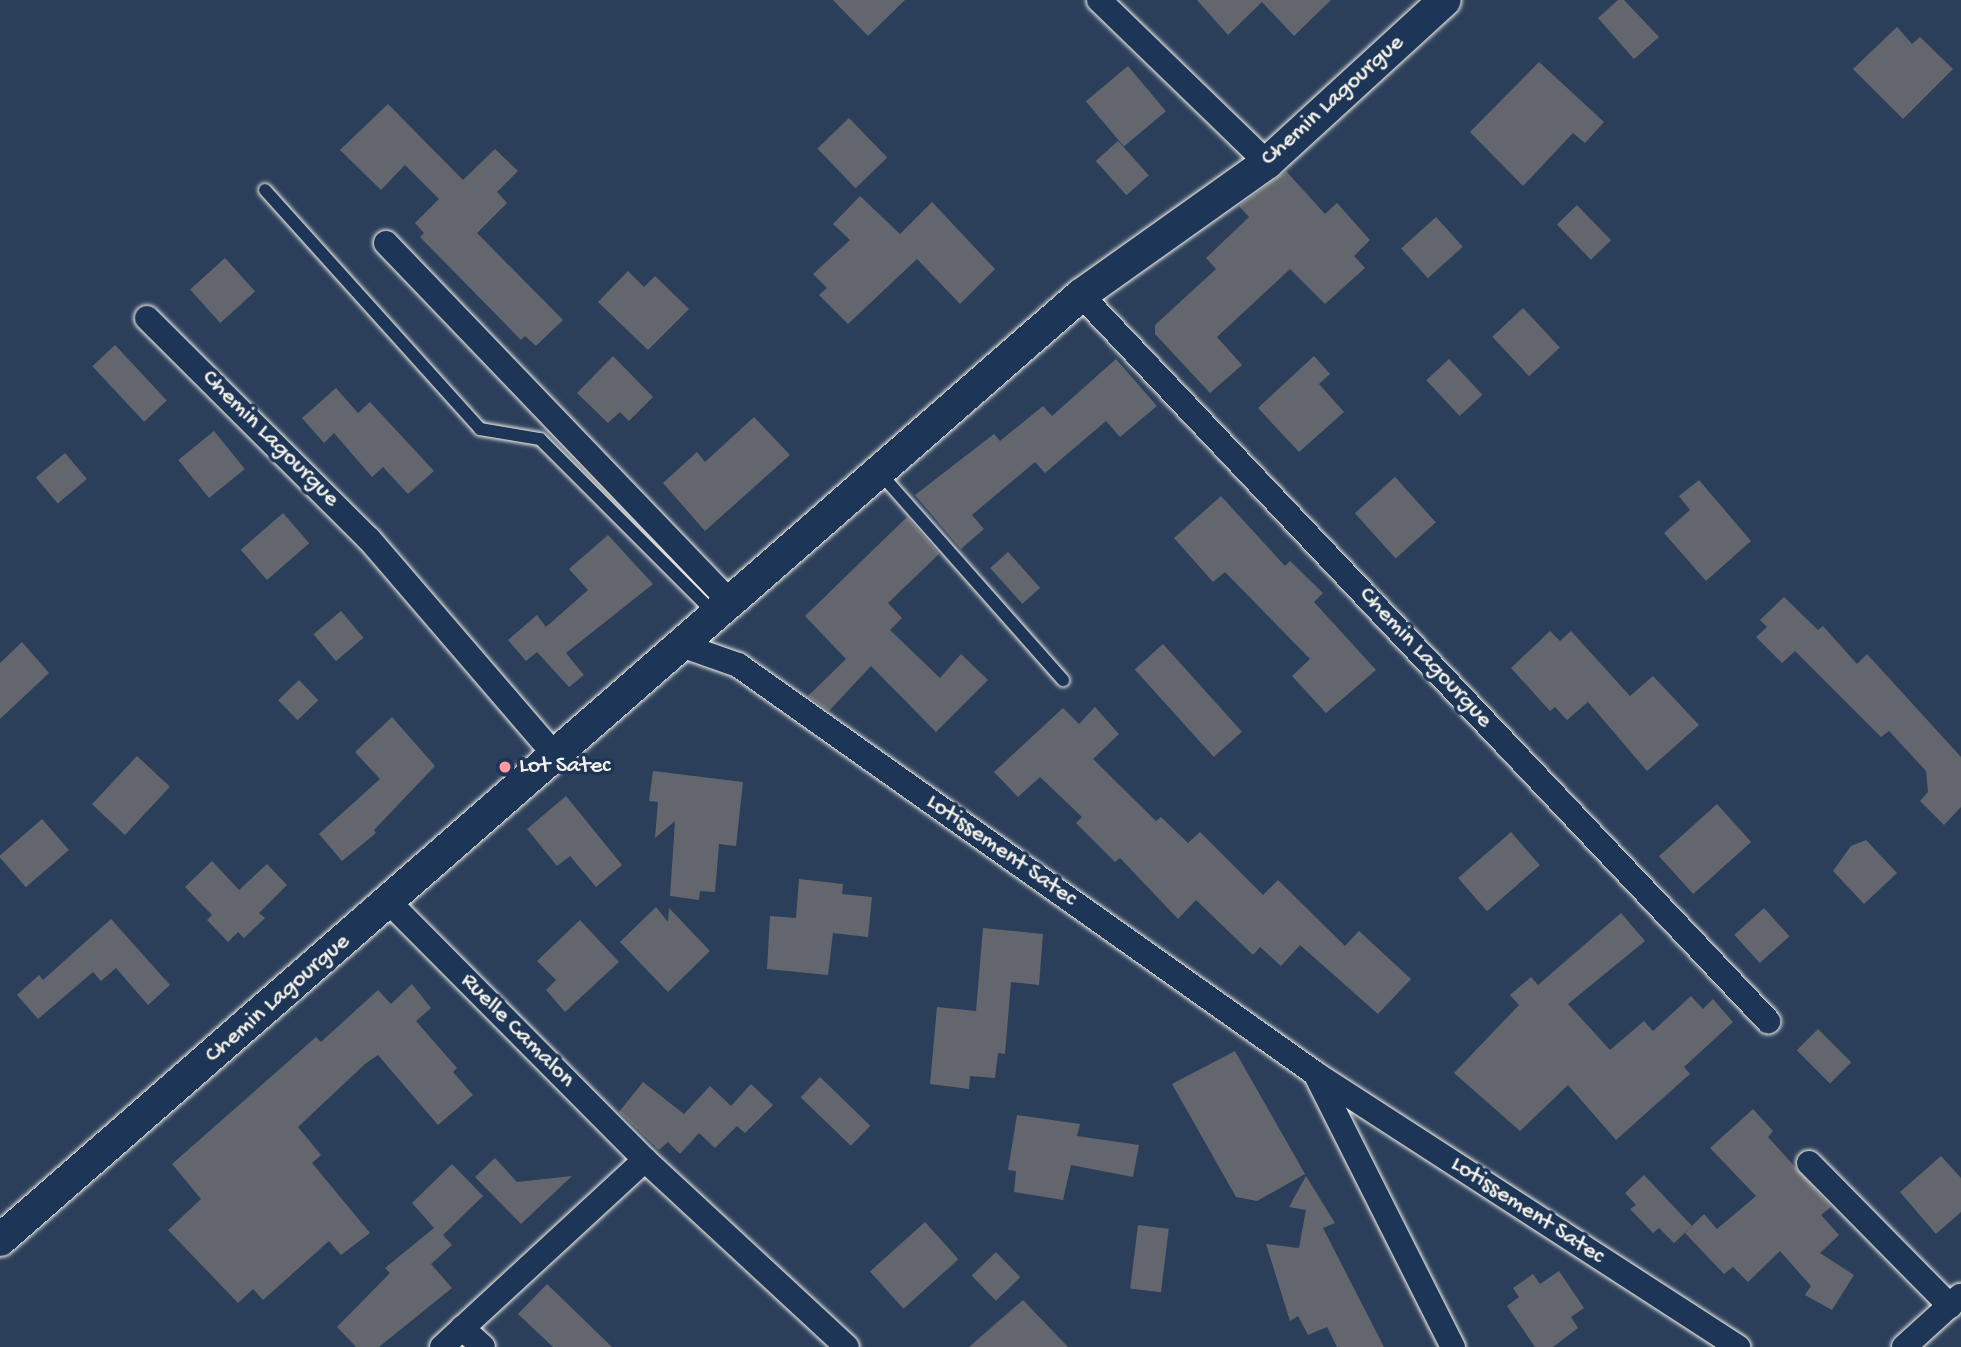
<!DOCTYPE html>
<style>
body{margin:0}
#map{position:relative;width:1961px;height:1347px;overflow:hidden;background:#2b3f5b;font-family:"Gochi Hand",sans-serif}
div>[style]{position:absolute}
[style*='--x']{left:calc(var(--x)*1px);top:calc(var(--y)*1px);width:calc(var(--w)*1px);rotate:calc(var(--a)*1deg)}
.building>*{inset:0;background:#63676d;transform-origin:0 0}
.roads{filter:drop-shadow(0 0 2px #f4f1e8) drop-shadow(0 0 2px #f4f1e8)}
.service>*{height:12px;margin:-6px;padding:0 6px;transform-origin:6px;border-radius:6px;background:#1d3557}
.minor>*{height:24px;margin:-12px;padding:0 12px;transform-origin:12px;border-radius:12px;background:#1d3557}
.tertiary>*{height:32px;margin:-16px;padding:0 16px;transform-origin:16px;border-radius:16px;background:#1d3557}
.dots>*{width:19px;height:19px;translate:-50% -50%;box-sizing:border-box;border:4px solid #1d3557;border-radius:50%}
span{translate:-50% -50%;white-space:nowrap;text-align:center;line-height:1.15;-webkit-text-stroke:7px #1d3557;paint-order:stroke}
.street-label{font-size:24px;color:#f4f1e8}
.poi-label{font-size:24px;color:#f4f1e8}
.left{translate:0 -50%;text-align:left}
</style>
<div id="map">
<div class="building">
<div style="clip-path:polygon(833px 0,905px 0,868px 36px)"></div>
<div style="clip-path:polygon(1197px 0,1331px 0,1294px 36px,1262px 2px,1228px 35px)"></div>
<div style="clip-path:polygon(1618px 0,1624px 0,1659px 37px,1634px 59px,1598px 18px)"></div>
<div style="clip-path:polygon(1897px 27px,1912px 44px,1920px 37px,1953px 69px,1903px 119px,1853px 69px)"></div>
<div style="clip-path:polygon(1539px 62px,1604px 122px,1585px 143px,1573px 133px,1523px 186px,1470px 132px)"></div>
<div style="left:1128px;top:66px;width:59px;height:55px;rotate:50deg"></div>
<div style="clip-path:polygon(388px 104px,463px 180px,495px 149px,518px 171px,497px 192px,507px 203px,477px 233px,563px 320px,536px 346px,525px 336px,521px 340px,420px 237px,424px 233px,415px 223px,439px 199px,405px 165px,381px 190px,340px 150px)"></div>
<div style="left:849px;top:118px;width:55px;height:44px;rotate:46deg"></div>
<div style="left:1118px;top:141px;width:46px;height:30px;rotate:48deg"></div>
<div style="clip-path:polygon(1286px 171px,1325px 214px,1337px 203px,1370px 240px,1354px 256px,1365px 268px,1325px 304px,1290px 269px,1217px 337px,1242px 365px,1210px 393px,1155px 334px,1155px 325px,1216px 269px,1206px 258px,1249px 217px,1239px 206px)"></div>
<div style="clip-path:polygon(860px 196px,900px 234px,932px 202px,995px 269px,960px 304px,917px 259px,848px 324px,819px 295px,827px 288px,813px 274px,850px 240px,833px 224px)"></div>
<div style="left:1577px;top:205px;width:49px;height:28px;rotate:46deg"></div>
<div style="left:1436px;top:217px;width:40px;height:47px;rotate:48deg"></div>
<div style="left:225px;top:258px;width:45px;height:47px;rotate:48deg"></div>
<div style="clip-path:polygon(628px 271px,644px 287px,655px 276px,689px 309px,648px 350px,598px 302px)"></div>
<div style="left:1523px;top:308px;width:54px;height:42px;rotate:47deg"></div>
<div style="left:115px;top:345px;width:76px;height:31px;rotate:47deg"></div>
<div style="clip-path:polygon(613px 356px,653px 397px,629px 421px,620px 412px,608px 423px,577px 393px)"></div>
<div style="clip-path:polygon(1314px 356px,1330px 374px,1319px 384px,1344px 412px,1299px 452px,1258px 408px)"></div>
<div style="clip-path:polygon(1116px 359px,1157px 406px,1120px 437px,1106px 421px,1045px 473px,1035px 462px,972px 515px,984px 529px,961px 549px,915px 495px,994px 434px,1000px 441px,1043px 406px,1052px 416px)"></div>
<div style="left:1449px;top:359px;width:49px;height:31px;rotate:47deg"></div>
<div style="clip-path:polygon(336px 388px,358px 413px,370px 402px,434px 471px,408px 494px,383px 467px,372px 477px,334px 433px,324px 443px,302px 418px)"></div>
<div style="clip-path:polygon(754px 417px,790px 455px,705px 531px,663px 483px,697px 452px,705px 462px)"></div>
<div style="left:214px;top:431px;width:49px;height:46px;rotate:51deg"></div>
<div style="left:65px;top:453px;width:34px;height:38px;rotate:50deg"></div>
<div style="left:1395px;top:477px;width:61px;height:54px;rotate:48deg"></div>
<div style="clip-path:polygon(1699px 480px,1751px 541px,1706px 581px,1664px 533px,1690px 510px,1679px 496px)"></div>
<div style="clip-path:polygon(1221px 496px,1285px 566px,1290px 561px,1323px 593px,1314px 602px,1376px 670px,1326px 713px,1292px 676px,1310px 659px,1225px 572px,1213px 582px,1174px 538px)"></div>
<div style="left:283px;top:513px;width:40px;height:56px;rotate:49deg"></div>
<div style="clip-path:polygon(907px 517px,939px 554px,888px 603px,902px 618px,890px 630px,940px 678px,961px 654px,988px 680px,936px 732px,871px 666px,829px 711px,808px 696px,846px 659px,805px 616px)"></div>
<div style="clip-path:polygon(608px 535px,653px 584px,566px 653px,584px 675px,569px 687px,537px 652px,526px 661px,508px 640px,537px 615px,546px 627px,588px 590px,569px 569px)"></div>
<div style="left:1008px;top:552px;width:48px;height:24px;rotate:48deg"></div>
<div style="clip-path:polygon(1784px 597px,1818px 630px,1823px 626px,1857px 664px,1867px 654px,1961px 757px,1961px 807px,1944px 825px,1920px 801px,1928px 792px,1926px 771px,1889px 731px,1881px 737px,1795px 651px,1782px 663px,1756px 637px,1767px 627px,1760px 620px)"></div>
<div style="left:341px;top:611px;width:35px;height:36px;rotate:50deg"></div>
<div style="clip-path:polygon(1550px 631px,1560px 641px,1571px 631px,1630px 696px,1653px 676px,1699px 725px,1647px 771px,1588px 702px,1567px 720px,1555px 707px,1550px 711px,1511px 668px)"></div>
<div style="clip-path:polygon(22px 642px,49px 673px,0 719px,0 663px)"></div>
<div style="left:1163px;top:644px;width:118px;height:38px;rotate:48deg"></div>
<div style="left:299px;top:680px;width:28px;height:29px;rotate:46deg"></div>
<div style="clip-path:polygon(1095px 707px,1119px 734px,1093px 759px,1156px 821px,1161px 817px,1188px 843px,1200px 832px,1263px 895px,1278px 880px,1345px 946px,1359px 931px,1411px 979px,1378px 1014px,1300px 945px,1281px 966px,1260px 947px,1253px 955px,1196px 900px,1178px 919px,1120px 858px,1115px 862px,1076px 823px,1082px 817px,1040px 777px,1018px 797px,994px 772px,1063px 708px,1079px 724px)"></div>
<div style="clip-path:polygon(392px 717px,435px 766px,374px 830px,376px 833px,342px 861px,319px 834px,380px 779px,355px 752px)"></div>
<div style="left:137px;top:756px;width:45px;height:66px;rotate:43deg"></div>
<div style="clip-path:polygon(653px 771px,743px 782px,736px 846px,719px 844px,715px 892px,700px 891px,699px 900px,670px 896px,675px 821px,655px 838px,658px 802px,649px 801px)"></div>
<div style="clip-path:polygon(566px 796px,622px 865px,596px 887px,570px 856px,557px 866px,527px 829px)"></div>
<div style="left:1717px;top:804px;width:51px;height:78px;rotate:48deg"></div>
<div style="left:42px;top:819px;width:41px;height:57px;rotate:49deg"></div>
<div style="left:1511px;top:832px;width:44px;height:70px;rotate:49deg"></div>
<div style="clip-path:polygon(1866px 840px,1897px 873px,1864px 904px,1833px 871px,1851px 846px)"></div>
<div style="clip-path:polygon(212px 861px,239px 890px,267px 864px,287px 885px,259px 913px,265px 918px,244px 938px,238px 932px,228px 942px,207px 920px,212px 915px,185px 887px)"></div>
<div style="clip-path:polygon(799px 879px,843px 884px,842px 894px,872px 897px,868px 937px,833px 933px,828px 975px,767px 969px,770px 916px,796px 918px)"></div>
<div style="clip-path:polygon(656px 907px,668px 922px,669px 908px,710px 951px,668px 992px,620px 942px)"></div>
<div style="left:1764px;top:908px;width:38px;height:40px;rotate:48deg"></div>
<div style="clip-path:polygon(1621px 913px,1645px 941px,1568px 1004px,1610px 1050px,1644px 1021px,1653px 1031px,1691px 996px,1703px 1009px,1713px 999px,1733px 1022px,1684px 1067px,1690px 1074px,1616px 1140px,1568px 1085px,1520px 1131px,1454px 1073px,1519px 1005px,1510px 995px,1531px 977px,1538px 985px)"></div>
<div style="clip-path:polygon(111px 919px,170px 985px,148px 1005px,116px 968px,101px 981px,93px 972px,38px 1019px,17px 995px,39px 975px,43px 980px)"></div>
<div style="clip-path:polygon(580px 920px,619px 962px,565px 1012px,546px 990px,556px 980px,537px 961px)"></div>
<div style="clip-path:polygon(983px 928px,1043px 934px,1039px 985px,1011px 982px,1005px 1054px,998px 1053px,995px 1078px,970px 1076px,969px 1089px,930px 1084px,937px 1007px,976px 1011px)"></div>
<div style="clip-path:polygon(412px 984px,431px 1008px,416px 1021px,457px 1068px,453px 1072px,473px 1095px,438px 1125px,378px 1055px,365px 1064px,298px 1127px,321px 1155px,312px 1163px,370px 1233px,341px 1255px,329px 1241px,263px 1300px,253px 1289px,238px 1303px,168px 1230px,201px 1199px,172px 1164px,316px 1037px,321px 1042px,378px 990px,391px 1004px)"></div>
<div style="left:1818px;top:1029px;width:47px;height:30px;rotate:45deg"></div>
<div style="clip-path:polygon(1235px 1051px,1305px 1174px,1257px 1201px,1236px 1197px,1172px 1084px)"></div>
<div style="left:820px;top:1077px;width:70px;height:28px;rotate:44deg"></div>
<div style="clip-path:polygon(643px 1082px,684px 1114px,710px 1086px,731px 1106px,751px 1084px,773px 1105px,745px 1133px,737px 1126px,715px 1148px,699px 1133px,680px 1154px,668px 1142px,659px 1150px,619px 1112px)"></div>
<div style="clip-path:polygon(1753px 1109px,1773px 1131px,1768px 1137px,1831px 1207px,1821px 1215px,1839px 1235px,1820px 1253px,1854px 1275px,1832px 1310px,1805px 1295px,1811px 1286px,1780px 1251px,1748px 1282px,1733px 1267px,1724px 1274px,1685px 1233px,1704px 1214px,1717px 1229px,1756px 1196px,1710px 1148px)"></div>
<div style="clip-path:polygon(1017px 1115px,1080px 1124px,1077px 1136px,1139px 1145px,1133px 1177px,1071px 1165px,1063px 1200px,1014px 1192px,1016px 1171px,1008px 1170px)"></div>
<div style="clip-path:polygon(1941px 1156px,1961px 1178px,1961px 1212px,1936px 1234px,1900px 1192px)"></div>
<div style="clip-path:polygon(495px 1158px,517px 1182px,572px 1176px,521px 1224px,475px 1177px)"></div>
<div style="clip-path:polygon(452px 1164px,483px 1196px,443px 1235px,452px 1245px,431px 1264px,452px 1288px,379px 1347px,356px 1347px,337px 1327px,390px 1273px,385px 1268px,434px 1228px,412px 1203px)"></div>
<div style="clip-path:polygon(1644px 1175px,1692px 1226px,1674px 1243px,1659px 1228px,1653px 1233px,1630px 1209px,1636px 1205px,1625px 1193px)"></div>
<div style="clip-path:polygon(1306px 1176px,1335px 1223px,1323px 1228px,1384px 1347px,1337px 1347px,1327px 1327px,1308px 1335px,1298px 1316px,1290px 1321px,1266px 1244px,1299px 1248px,1306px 1210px,1289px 1207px)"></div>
<div style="left:925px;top:1222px;width:50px;height:74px;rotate:48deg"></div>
<div style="left:1138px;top:1225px;width:31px;height:64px;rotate:7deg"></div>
<div style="left:996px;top:1252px;width:35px;height:34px;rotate:46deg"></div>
<div style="clip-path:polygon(1559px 1271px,1584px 1308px,1571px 1317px,1578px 1328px,1553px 1347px,1535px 1347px,1507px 1306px,1519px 1297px,1513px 1288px,1533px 1274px,1540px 1284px)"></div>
<div style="clip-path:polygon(547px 1284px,612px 1347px,553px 1347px,518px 1314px)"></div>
<div style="clip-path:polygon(1023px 1300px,1068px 1347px,969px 1347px)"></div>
</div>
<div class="roads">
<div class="service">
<div style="--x:265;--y:190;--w:321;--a:48"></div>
<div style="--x:480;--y:429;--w:61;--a:9.5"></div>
<div style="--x:540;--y:439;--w:247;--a:45"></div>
<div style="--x:879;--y:472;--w:278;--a:48.5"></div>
</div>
<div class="minor">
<div style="--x:1099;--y:0;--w:234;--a:44.1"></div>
<div style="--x:386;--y:243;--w:497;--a:46.2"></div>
<div style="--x:1081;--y:295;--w:1000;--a:46.58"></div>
<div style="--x:147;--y:318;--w:313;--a:44.9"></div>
<div style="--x:369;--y:539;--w:284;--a:49.3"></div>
<div style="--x:678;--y:644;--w:64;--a:19.3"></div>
<div style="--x:738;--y:665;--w:708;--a:35.28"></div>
<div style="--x:1316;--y:1074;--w:503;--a:32.9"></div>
<div style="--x:389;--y:902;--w:363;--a:45.2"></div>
<div style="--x:645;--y:1160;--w:275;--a:42.8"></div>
<div style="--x:1316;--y:1075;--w:305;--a:63.3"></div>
<div style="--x:1809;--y:1163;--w:201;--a:45.4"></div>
<div style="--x:462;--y:1328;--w:28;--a:42"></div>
<div style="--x:442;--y:1347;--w:276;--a:-42.7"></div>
<div style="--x:1904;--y:1347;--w:76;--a:-42.3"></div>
</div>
<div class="tertiary">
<div style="--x:0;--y:1240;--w:1436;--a:-41.16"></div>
<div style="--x:1081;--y:295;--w:228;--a:-35.4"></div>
<div style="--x:1267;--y:163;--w:241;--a:-42.5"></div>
</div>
</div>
<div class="dots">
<div style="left:505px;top:767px;background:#ff9aa2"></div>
</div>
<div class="street-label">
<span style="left:1333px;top:101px;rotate:-42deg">Chemin Lagourgue</span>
<span style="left:270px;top:439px;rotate:45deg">Chemin Lagourgue</span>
<span style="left:1425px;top:658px;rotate:47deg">Chemin Lagourgue</span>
<span style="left:1001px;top:851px;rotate:35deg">Lotissement Satec</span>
<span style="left:278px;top:999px;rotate:-41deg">Chemin Lagourgue</span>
<span style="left:517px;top:1031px;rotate:45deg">Ruelle Camalon</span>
<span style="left:1527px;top:1211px;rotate:33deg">Lotissement Satec</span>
</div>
<div class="poi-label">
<span class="left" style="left:519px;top:767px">Lot Satec</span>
</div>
</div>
